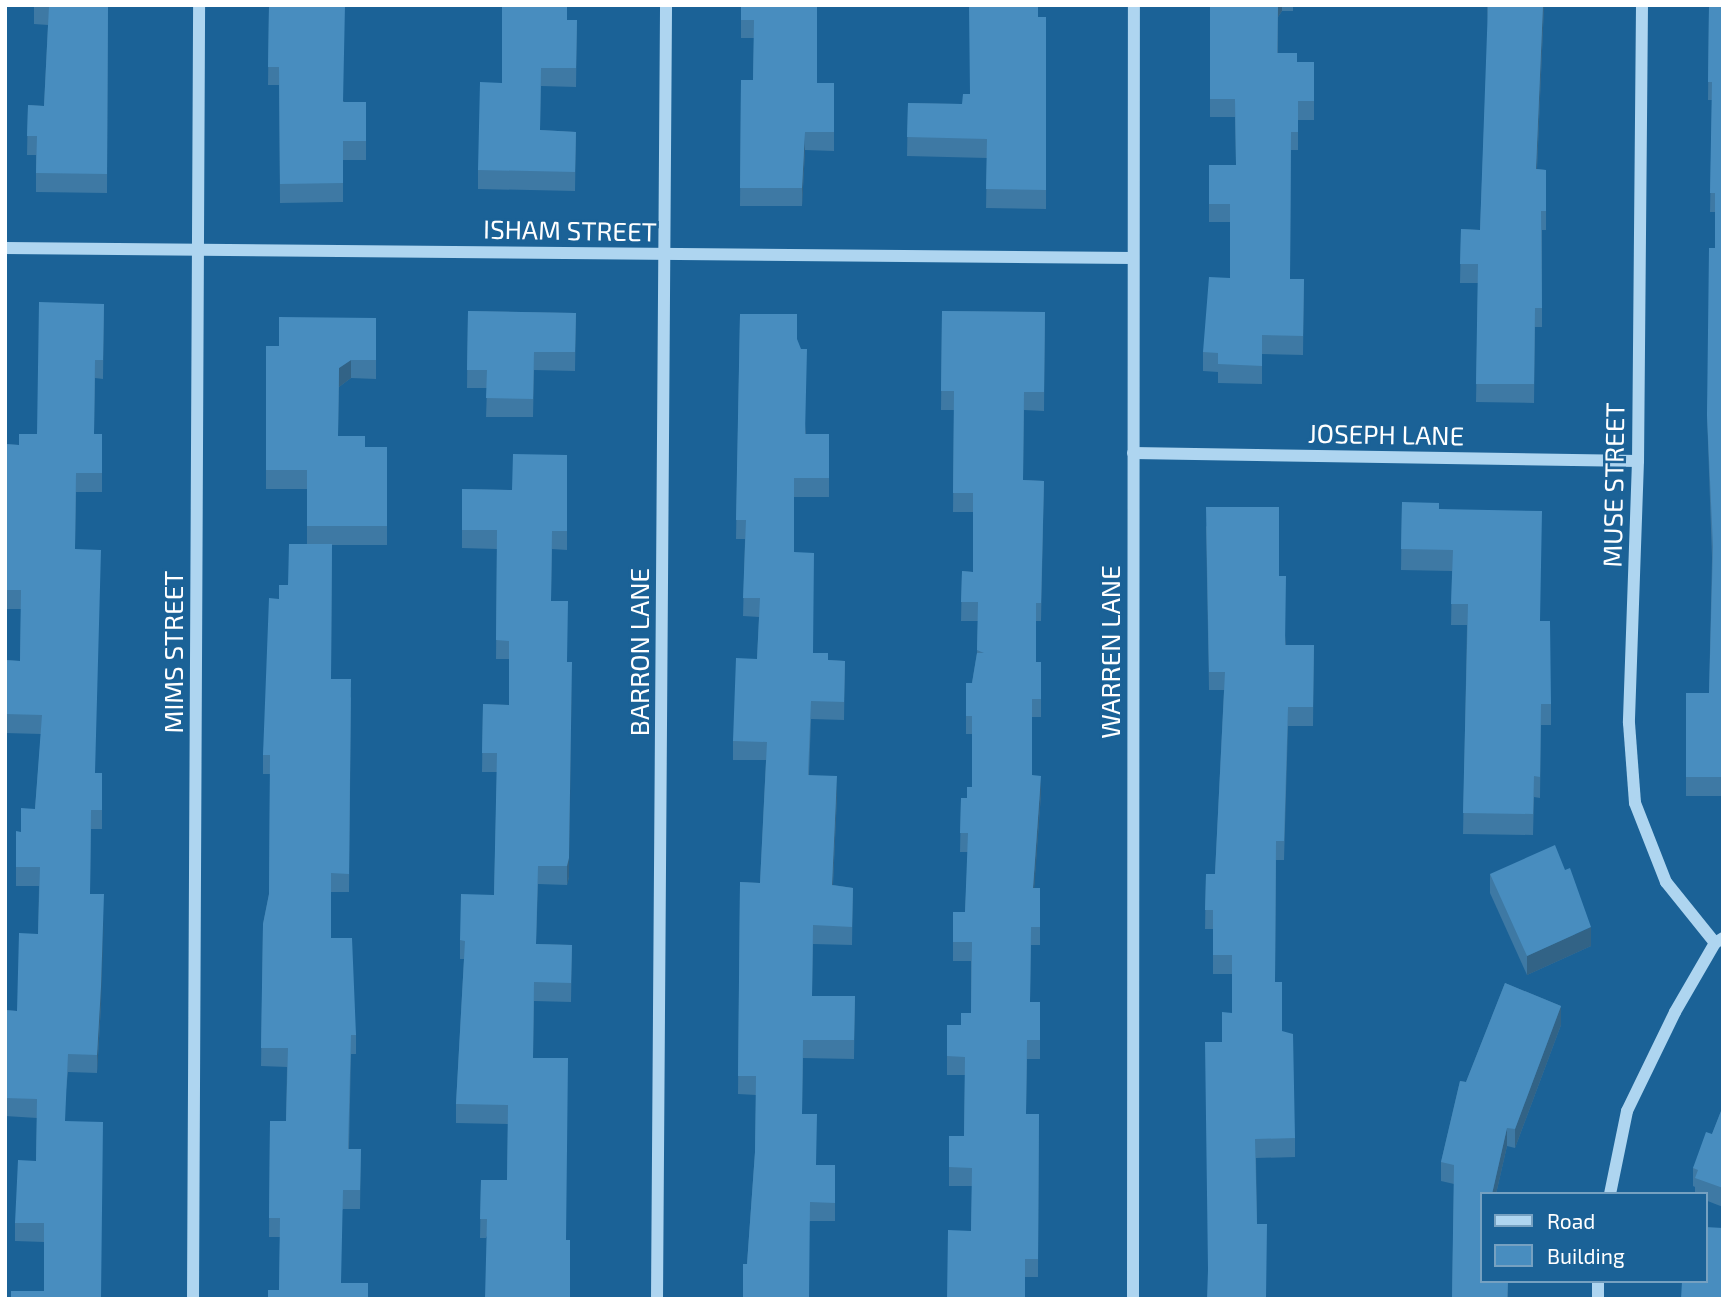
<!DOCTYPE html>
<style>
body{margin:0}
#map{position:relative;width:1728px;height:1304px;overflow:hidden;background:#1b6297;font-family:"Exo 2",sans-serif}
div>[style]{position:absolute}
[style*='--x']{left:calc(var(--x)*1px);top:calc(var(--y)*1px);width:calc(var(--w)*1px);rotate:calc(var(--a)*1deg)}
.minor>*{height:12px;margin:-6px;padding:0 6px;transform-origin:6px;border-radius:6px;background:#aed5f0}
.wall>*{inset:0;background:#3e79a4}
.shaded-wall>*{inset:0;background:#326386}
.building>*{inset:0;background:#488dbf}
span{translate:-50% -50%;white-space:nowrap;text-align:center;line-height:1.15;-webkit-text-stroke:5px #1b6297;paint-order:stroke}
.street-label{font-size:26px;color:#fff}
.frame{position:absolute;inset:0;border:7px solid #fff;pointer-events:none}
.legend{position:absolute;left:1480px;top:1192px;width:228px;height:91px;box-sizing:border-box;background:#1b6297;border:2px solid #76a1c1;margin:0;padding:9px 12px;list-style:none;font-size:21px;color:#fff}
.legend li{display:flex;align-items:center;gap:14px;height:35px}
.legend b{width:35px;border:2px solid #76a1c1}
</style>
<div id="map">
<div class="minor">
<div style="--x:1642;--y:5;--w:456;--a:90.5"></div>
<div style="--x:1638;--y:461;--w:262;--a:92"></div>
<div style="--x:1629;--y:723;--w:80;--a:85.7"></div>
<div style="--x:1635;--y:803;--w:85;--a:68.6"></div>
<div style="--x:1666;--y:882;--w:78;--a:51.2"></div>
<div style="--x:5;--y:248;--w:1128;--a:0.51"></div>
<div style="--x:1133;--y:453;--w:505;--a:0.91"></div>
<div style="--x:1610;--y:1194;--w:85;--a:-78.4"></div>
<div style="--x:1627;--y:1111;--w:110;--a:-64.1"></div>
<div style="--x:1675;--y:1012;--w:80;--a:-59.9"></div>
<div style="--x:1715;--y:943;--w:9;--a:-32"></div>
<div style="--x:1598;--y:1281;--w:18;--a:90"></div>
<div style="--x:193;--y:1299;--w:1294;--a:-89.73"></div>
<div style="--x:657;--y:1299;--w:1294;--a:-89.6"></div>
<div style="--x:1133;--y:1299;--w:1294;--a:-89.96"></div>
</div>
<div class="wall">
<div style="clip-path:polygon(34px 5px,108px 5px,107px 193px,36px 192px,36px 155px,27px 155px,28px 105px,44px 106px,48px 25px,34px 24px)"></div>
<div style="clip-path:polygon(269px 5px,344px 102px,366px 102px,366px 160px,343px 160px,343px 202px,280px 203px,279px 85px,268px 85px)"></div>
<div style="clip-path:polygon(741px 5px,817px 83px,834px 83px,834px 151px,805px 150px,802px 206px,740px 206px,741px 80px,753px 80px,754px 38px,741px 38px)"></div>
<div style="clip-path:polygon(1210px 5px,1293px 5px,1293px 11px,1282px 11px,1278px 17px,1278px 53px,1297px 62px,1314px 62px,1314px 120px,1298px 120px,1298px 150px,1291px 150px,1290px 279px,1304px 279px,1303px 355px,1262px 354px,1262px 384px,1218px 383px,1218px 372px,1203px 371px,1203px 352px,1230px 278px,1230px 222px,1209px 222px,1209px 165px,1236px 165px,1235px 117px,1210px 117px)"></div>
<div style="clip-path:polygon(1487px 5px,1544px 5px,1537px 169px,1546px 170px,1546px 230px,1542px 230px,1542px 327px,1535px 327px,1534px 403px,1476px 402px,1478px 283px,1460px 283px,1461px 229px,1480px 230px,1488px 26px)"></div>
<div style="clip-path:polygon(1709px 5px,1723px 5px,1723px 796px,1686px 796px,1686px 693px,1709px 693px,1712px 558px,1707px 415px,1715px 248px,1715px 212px,1710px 212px,1712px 100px,1708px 100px)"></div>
<div style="clip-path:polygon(1038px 17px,1046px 17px,1046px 209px,986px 208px,987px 158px,907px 156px,908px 103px,962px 104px)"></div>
<div style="clip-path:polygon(567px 20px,577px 20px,576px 87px,541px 86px,540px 130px,576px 132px,575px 191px,478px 189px,478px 170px,502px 83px)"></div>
<div style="clip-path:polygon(104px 304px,103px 379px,95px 378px,94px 434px,102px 434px,102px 492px,76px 492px,75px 549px,95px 773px,102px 773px,102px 829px,91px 829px,90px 894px,101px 1005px,97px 1073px,68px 1072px,44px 1291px,44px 1242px,15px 1241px,15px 1223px,36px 1161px,37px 1118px,5px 1116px,5px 1010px,17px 1011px,38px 934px,39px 886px,16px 886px,16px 867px,21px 832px,35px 809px,41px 734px,5px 733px,5px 660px,20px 661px,21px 609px,5px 609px,5px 444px,19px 445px,37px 434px)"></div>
<div style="clip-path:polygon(468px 311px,576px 313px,575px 371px,534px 370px,533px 417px,486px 417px,487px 388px,467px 388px)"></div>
<div style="clip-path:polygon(942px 311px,1045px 312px,1044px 411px,1024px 410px,1023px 480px,1044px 481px,1041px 621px,1036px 621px,1036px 662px,1041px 662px,1041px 717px,1032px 717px,1032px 775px,1041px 794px,1034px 888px,1040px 888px,1040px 945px,1031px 945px,1030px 1002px,1040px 1002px,1040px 1059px,1027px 1059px,1026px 1114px,1039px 1114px,1038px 1277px,1025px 1277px,971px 1231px,972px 1186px,949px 1186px,949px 1136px,964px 1136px,965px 1075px,947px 1075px,947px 1056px,961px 1025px,971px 1013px,971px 961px,953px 961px,953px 912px,965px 912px,968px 852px,960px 852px,961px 798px,967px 798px,972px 787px,972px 734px,966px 734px,966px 683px,972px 683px,977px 653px,978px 621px,961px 621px,962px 571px,973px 572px,973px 512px,953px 512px,954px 410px,941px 410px)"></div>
<div style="clip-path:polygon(740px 314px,797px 339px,806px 434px,829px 434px,829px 497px,794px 497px,794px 552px,813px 653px,828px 660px,845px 661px,844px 720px,811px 719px,809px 775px,837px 795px,833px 885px,853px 888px,852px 945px,813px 944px,812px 996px,855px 996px,854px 1059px,803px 1058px,802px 1114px,816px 1165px,835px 1165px,835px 1221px,810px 1221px,747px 1264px,755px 1152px,756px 1095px,738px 1094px,740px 882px,760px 883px,766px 760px,733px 760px,733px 741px,757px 659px,759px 617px,743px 616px,745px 539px,736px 539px)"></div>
<div style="clip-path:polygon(376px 318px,376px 379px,351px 378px,339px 387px,338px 436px,365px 447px,387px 447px,387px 545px,332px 545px,331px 679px,351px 698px,349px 892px,331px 892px,331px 938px,356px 1035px,356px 1054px,351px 1054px,349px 1149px,361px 1149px,360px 1209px,343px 1209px,279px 1290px,280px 1237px,269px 1237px,270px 1121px,286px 1121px,287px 1067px,261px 1066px,263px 924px,269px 894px,270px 774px,263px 774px,263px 755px,279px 599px,288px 585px,307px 544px,307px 489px,266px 489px,266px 346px,279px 346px)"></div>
<div style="clip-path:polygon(567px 455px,567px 550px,552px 549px,551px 601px,567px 662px,569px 877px,567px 885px,538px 884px,536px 944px,572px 945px,571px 1002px,534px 1001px,533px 1058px,568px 1058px,486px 1238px,480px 1238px,481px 1180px,507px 1180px,508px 1124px,456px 1123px,456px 1104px,464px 959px,460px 959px,460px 940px,494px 895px,497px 772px,482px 772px,483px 704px,509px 705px,509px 659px,496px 659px,497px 549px,462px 548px,462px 489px,512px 490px)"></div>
<div style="clip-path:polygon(1402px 502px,1439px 509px,1540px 621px,1551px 704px,1551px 725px,1541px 725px,1540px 798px,1534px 797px,1533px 835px,1463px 834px,1467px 625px,1451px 625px,1452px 571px,1401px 570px)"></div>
<div style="clip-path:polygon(1206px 526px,1279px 576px,1286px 645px,1314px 645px,1313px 726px,1288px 726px,1284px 860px,1276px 860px,1275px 982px,1295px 1138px,1295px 1157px,1256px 1158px,1257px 1224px,1266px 1299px,1222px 1042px,1232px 1013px,1232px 974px,1213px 974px,1213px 929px,1205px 929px,1206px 874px,1215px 874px,1224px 690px,1209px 690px)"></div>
<div style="clip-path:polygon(1490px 874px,1591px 946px,1527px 975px,1490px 893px)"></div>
<div style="clip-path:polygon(1505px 983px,1561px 1006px,1561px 1025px,1515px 1148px,1507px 1146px,1496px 1194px,1481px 1194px,1481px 1281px,1508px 1281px,1508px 1299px,1452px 1299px,1454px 1184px,1441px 1181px,1441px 1162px,1460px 1081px,1466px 1082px)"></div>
<div style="clip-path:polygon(1723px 1106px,1723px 1207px,1705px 1200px,1705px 1194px,1695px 1194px,1695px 1187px,1693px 1186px,1693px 1168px,1712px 1134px)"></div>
</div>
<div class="shaded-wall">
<div style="clip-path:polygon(1278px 5px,1282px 5px,1282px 11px,1278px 17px)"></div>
<div style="clip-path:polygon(1543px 5px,1544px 5px,1536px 188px,1536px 169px)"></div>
<div style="clip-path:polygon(805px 132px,805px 150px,802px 206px,802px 188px)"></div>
<div style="clip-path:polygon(351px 360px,351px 378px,339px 387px,339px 368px)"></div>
<div style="clip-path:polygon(572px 662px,569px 877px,567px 885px,567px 866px)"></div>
<div style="clip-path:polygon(837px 776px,837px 795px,832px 903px,832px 885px)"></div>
<div style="clip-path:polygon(1041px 776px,1041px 794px,1033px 907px,1033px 888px)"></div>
<div style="clip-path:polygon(104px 913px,101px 1005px,97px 1073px,97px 1055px)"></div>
<div style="clip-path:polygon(1591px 927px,1591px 946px,1527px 975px,1527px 956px)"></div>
<div style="clip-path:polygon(1561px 1006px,1561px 1025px,1515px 1148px,1515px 1129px)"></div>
<div style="clip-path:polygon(1507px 1128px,1507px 1146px,1496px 1194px,1492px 1194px)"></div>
</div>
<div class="building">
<div style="clip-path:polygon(34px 5px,108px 5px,107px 174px,36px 173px,37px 136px,27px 136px,28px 105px,44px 106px,49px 6px)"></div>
<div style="clip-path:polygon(269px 5px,345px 5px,343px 102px,366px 102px,366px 141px,343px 141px,343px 183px,280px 184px,279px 67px,268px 67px)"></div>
<div style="clip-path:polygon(502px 5px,567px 5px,567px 20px,577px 20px,576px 68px,541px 68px,540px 130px,576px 132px,575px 172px,478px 170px,480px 82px,502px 83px)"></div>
<div style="clip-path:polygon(741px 5px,817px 5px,817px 83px,834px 83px,834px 132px,805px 132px,802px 188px,740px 188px,741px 80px,753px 80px,754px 20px,741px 20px)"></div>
<div style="clip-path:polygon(969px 5px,1038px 5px,1038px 17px,1046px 17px,1046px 190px,986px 189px,987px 139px,907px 137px,908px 103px,962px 104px,963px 94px,970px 94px)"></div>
<div style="clip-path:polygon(1210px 5px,1278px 5px,1277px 53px,1297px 53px,1297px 62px,1314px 62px,1314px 101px,1298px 101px,1298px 132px,1291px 132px,1290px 279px,1304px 279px,1303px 336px,1262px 335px,1262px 366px,1218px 364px,1218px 353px,1203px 352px,1209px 277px,1230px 278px,1230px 204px,1209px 204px,1209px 165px,1236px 165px,1235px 99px,1210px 99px)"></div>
<div style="clip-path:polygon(1488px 5px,1543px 5px,1536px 169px,1546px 170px,1546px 211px,1541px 211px,1542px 308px,1535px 308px,1534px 384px,1476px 384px,1478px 264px,1460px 264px,1461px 229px,1480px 230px)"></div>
<div style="clip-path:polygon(1709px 5px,1723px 5px,1723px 777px,1686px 777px,1686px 693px,1709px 693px,1713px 546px,1707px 415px,1709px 248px,1715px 248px,1715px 193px,1710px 193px,1712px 82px,1708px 82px)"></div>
<div style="clip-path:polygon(39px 302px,104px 304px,103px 360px,95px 360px,94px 434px,102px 434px,102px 473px,76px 473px,75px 549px,101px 550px,95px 773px,102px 773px,102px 810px,91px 810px,90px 894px,104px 894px,101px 987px,97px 1055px,68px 1054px,65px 1121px,103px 1122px,101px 1299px,11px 1299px,11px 1291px,44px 1291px,44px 1223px,15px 1223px,18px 1160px,36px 1161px,37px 1099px,5px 1098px,5px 1010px,17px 1011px,19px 933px,38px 934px,40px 867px,16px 867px,16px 831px,21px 832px,21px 808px,35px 809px,42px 715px,5px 714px,5px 660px,20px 661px,21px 590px,5px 590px,5px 444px,19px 445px,19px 434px,37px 434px)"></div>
<div style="clip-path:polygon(468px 311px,576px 313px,575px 352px,534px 352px,533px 399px,486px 398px,487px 370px,467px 370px)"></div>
<div style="clip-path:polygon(942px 311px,1045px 312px,1044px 392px,1024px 392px,1023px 480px,1044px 481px,1041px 603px,1036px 603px,1036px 662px,1041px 662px,1041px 699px,1032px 699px,1032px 775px,1041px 776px,1033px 888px,1040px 888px,1040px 927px,1031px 927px,1030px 1002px,1040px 1002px,1040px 1040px,1027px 1040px,1026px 1114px,1039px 1114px,1038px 1259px,1025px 1259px,1025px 1299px,947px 1299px,948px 1230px,971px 1231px,972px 1168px,949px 1167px,949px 1136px,964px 1136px,965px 1057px,947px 1056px,947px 1025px,961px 1025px,961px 1013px,971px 1013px,972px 942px,953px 942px,953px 912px,965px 912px,968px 833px,960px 833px,961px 798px,967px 798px,967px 787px,972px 787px,972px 716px,966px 716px,966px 683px,972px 683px,977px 653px,984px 653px,977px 650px,978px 602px,961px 602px,962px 571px,973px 572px,973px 493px,953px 493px,954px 391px,941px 391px)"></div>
<div style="clip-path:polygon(740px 314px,797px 314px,797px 339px,801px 349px,807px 349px,805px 434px,829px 434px,829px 478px,794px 478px,794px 552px,814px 553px,813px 653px,828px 653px,828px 660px,845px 661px,844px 702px,811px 701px,808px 775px,837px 776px,832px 885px,853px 888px,852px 927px,813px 925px,812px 996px,855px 996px,854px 1040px,803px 1040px,802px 1114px,817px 1114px,816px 1165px,835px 1165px,835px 1203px,810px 1202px,809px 1299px,743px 1299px,743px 1264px,747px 1264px,755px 1152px,756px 1076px,738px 1076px,740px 882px,760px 883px,767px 742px,733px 741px,736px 658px,757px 659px,760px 598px,743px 598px,746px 520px,736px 520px)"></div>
<div style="clip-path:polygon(279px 317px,376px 318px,376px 360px,351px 360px,339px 368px,338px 436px,365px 436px,365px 447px,387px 447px,387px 526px,307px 526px,307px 470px,266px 470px,266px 346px,279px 346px)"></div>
<div style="clip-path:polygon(513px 454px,567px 455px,567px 531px,552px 531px,551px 601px,568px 601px,567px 662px,572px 662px,569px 858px,567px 866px,538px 866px,536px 944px,572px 945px,571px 983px,534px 982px,533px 1058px,568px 1058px,566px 1240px,570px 1240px,570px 1299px,485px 1299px,487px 1219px,480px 1219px,481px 1180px,507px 1180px,508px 1105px,456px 1104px,465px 941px,460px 940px,461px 894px,494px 895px,497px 753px,482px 753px,483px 704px,509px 705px,509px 641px,496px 640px,497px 530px,462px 530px,462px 489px,512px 490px)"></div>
<div style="clip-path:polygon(1402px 502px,1439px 503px,1439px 509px,1542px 511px,1540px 621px,1550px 621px,1551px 704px,1541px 704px,1540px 777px,1534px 776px,1533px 814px,1463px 813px,1468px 604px,1451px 604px,1453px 550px,1401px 549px)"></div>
<div style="clip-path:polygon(1206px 507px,1279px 507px,1279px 576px,1286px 576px,1285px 645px,1314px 645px,1313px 707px,1288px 707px,1284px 841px,1276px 841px,1275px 982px,1282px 982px,1282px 1031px,1293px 1034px,1295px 1138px,1255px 1139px,1257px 1224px,1267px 1224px,1266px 1299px,1207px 1299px,1208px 1270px,1205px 1042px,1222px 1042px,1222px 1012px,1232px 1013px,1232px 955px,1213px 955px,1213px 910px,1205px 910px,1206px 874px,1215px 874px,1225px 672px,1209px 672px)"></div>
<div style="clip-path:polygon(289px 544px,332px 544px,331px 679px,351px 679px,349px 874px,331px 873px,331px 938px,352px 938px,356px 1035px,351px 1035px,348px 1149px,361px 1149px,360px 1190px,343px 1190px,341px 1283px,368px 1283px,368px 1299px,268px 1299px,268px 1290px,279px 1290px,280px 1218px,269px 1218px,270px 1121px,286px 1121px,288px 1048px,261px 1048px,263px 924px,269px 894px,270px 755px,263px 755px,269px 598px,279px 599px,279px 585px,288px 585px)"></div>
<div style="clip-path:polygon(1555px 845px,1565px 870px,1570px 868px,1591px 927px,1527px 956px,1490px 874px)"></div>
<div style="clip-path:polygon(1505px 983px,1561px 1006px,1515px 1129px,1507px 1128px,1492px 1194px,1481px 1194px,1481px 1281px,1508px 1281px,1507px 1299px,1452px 1299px,1454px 1165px,1441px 1162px,1460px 1081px,1466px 1082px)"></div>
<div style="clip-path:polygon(1723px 1106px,1723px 1188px,1695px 1178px,1698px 1170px,1693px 1168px,1706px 1132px,1712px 1134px)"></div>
<div style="clip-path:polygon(1705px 1227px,1723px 1228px,1723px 1299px,1681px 1299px,1682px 1281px,1705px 1281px)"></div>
</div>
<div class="street-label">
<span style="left:570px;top:230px;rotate:1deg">ISHAM STREET</span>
<span style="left:1386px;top:434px;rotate:1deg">JOSEPH LANE</span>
<span style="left:1613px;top:485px;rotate:-89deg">MUSE STREET</span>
<span style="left:173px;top:652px;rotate:-90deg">MIMS STREET</span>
<span style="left:639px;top:652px;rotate:-90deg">BARRON LANE</span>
<span style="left:1110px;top:652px;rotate:-90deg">WARREN LANE</span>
</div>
<div class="frame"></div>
<ul class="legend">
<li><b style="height:9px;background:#aed5f0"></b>Road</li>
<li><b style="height:19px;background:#488dbf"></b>Building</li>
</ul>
</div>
